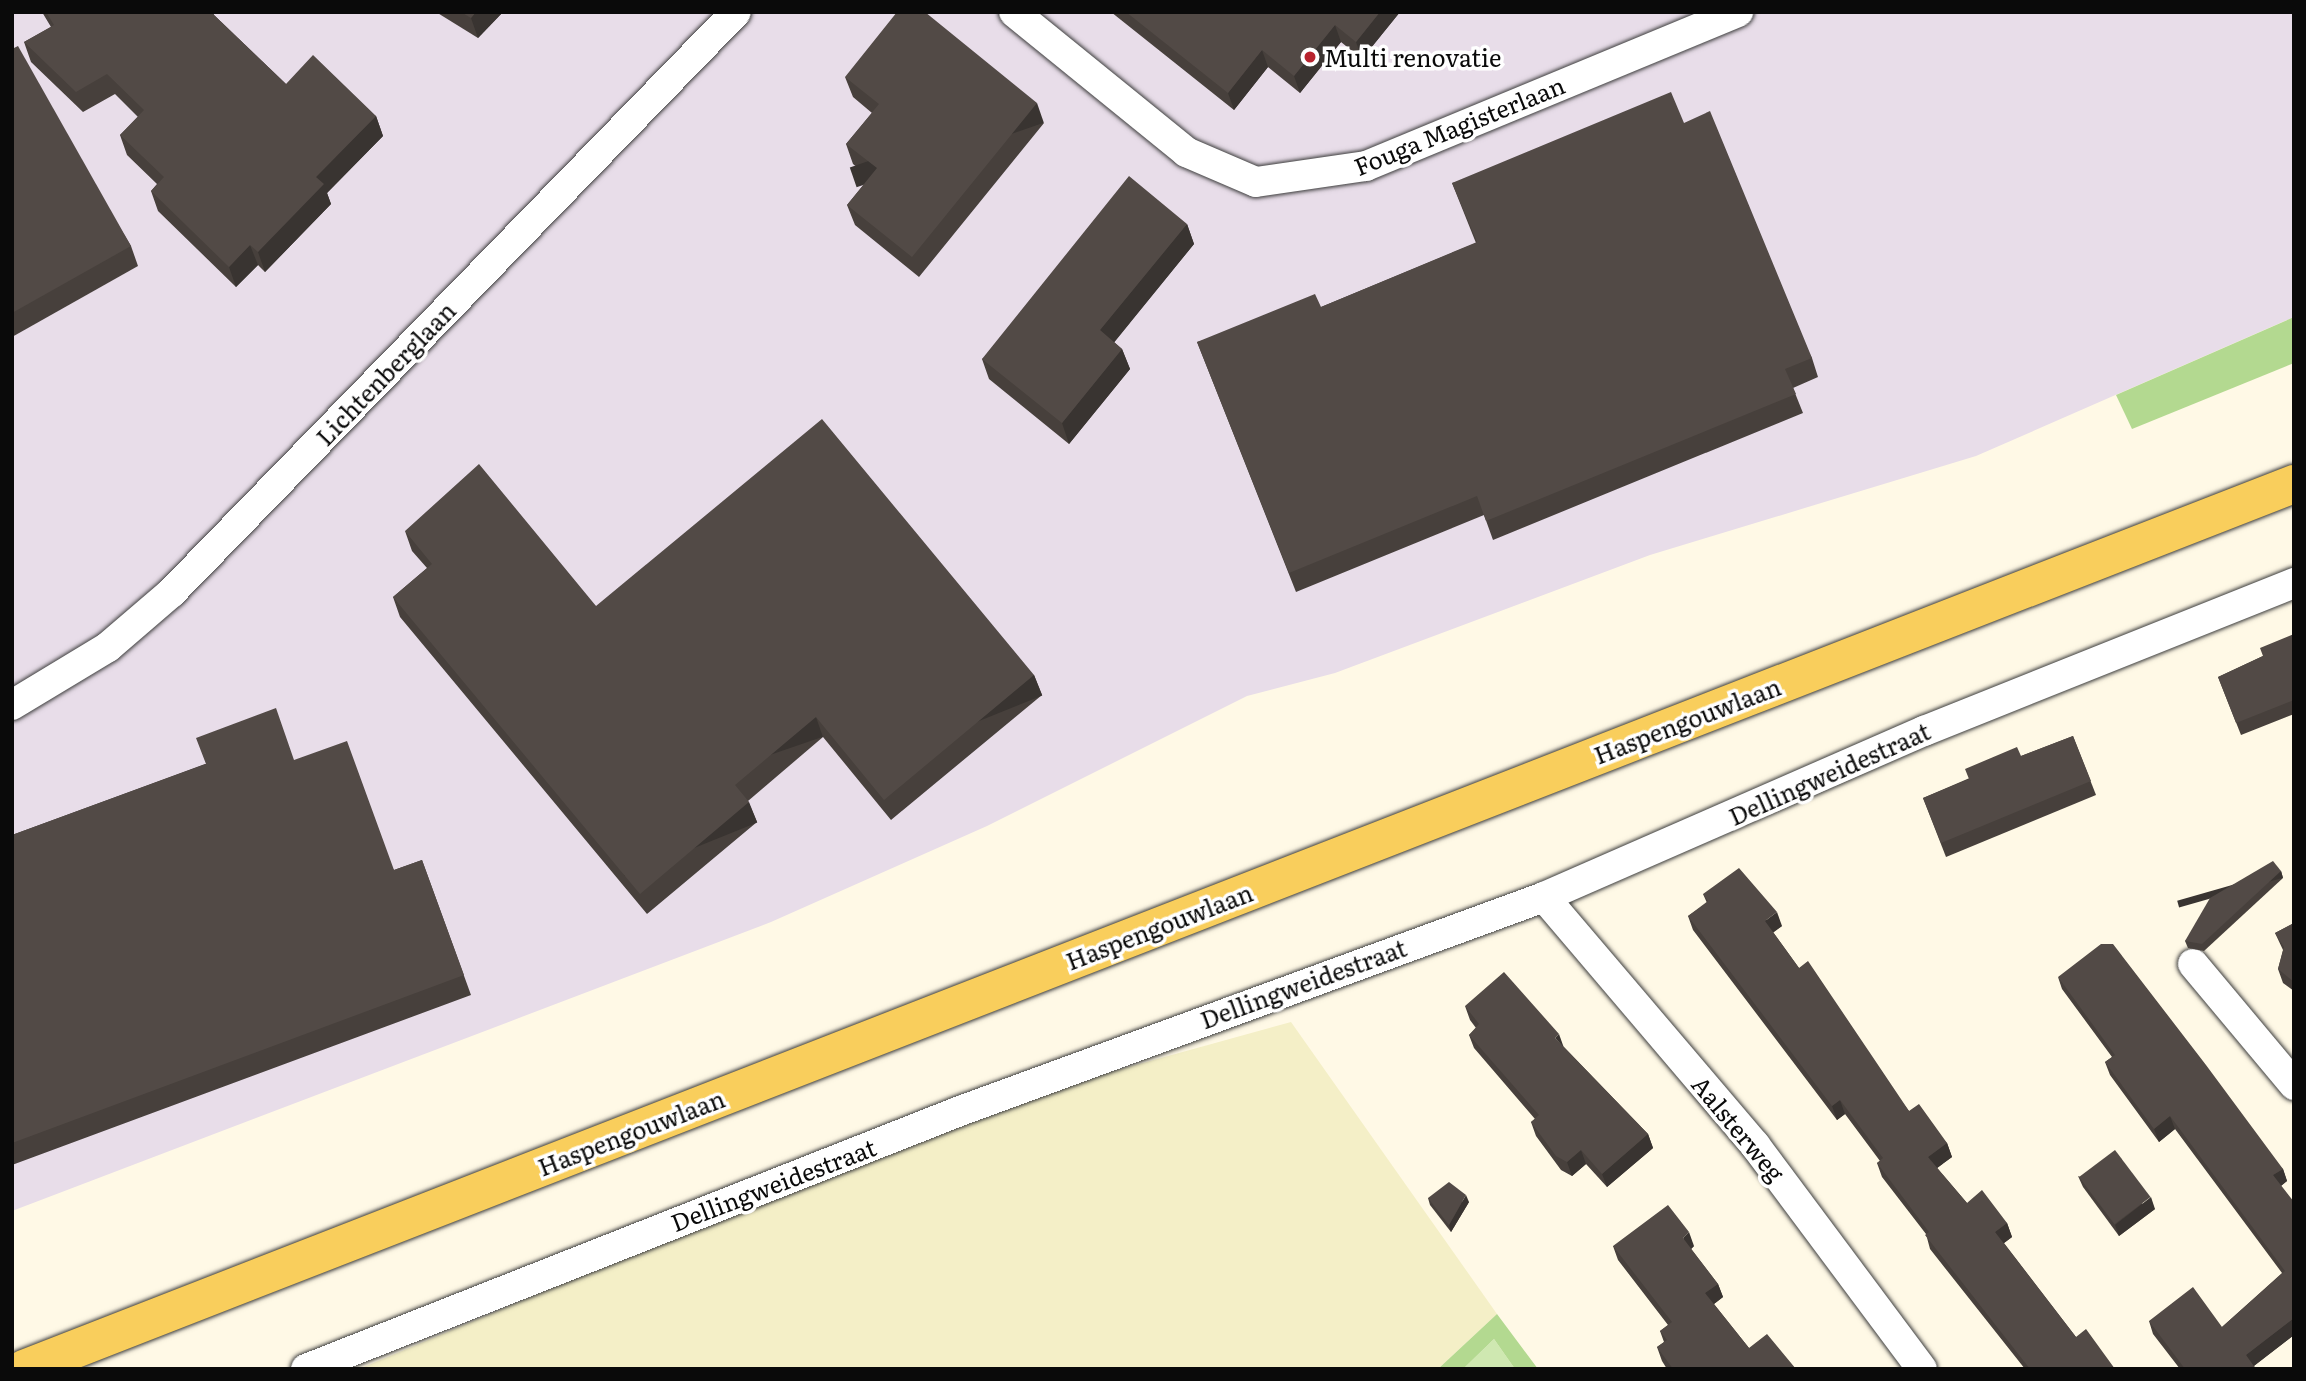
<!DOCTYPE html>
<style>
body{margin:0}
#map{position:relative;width:2306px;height:1381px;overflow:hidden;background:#fff9e6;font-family:Literata,serif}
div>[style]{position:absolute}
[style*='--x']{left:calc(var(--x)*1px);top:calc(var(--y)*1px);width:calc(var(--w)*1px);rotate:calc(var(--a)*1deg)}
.industrial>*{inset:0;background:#e8dde9}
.farmland>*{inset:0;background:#f4efc7}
.green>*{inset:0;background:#cfe8b1}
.forest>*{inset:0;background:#b3d990}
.roads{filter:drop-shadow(0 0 2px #3d3d3d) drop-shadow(0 0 2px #3d3d3d)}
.minor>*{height:30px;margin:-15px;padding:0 15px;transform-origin:15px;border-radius:15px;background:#fff}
.primary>*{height:38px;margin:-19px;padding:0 19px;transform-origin:19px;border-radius:19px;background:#f9ce5c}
.wall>*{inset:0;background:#47403c}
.shaded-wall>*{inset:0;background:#393431;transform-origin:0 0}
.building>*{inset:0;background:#524a46;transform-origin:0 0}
.dots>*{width:19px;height:19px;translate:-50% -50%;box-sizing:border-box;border:4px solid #fff;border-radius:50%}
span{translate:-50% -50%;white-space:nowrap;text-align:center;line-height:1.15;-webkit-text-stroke:7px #fff;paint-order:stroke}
.poi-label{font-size:24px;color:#0a0a0a}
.left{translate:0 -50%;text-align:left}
.street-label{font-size:24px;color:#0a0a0a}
.frame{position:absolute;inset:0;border:14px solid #0a0a0a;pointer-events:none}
</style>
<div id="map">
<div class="industrial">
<div style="clip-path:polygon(12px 12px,2294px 12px,2294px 317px,1976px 456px,1650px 555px,1335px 673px,1247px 696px,987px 826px,771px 922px,12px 1211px)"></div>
</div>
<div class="farmland">
<div style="clip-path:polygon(1291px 1022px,1497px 1314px,1438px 1369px,359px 1369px,688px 1231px,1085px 1079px)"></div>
</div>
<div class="green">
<div style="clip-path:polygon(1494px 1339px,1515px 1369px,1463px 1369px)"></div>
</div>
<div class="forest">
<div style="clip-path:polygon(2294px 317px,2294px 363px,2132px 429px,2116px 395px)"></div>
<div style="clip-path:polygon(1497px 1314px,1538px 1369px,1515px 1369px,1494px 1339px,1463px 1369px,1438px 1369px)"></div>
</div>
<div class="roads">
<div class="minor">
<div style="--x:1014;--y:12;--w:222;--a:39.1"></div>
<div style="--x:1186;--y:152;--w:76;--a:23.2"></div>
<div style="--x:1256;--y:182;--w:111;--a:-8.3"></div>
<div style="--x:1366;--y:166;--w:403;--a:-22.5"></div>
<div style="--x:12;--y:705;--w:112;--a:-31.1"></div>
<div style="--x:108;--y:647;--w:83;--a:-40.6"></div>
<div style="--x:171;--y:593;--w:810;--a:-45.8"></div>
<div style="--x:1544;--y:897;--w:326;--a:49.6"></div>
<div style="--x:1755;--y:1145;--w:279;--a:53.3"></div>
<div style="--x:2193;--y:964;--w:158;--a:50.1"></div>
<div style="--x:306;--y:1369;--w:703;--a:-21.53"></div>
<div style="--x:960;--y:1111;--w:622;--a:-20.12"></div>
<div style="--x:1544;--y:897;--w:415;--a:-23.6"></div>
<div style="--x:1924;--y:731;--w:399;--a:-21.8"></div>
</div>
<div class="primary">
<div style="--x:24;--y:1369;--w:2436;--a:-21.3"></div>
</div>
</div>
<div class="wall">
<div style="clip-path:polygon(42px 12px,213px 12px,214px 15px,286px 84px,376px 116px,383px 136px,327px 193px,331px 204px,265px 272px,258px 265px,236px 287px,158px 211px,151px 191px,157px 184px,127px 155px,120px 135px,138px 117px,115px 94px,83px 112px,31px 62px,24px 42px,51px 27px)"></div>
<div style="clip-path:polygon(436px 12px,503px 12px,478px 38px)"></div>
<div style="clip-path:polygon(1111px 12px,1400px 12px,1362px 59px,1341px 42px,1300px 93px,1268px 67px,1234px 110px)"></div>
<div style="clip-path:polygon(12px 49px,131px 246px,138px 266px,12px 337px)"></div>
<div style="clip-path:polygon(845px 77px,1044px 123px,919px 277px,855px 225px,847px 205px,870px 177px,853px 164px,846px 144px,872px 113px,853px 97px)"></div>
<div style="clip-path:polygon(1684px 123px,1812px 358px,1818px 377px,1793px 388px,1803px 413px,1493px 540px,1484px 515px,1296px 592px,1197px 342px,1321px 307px,1476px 243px,1452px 183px)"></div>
<div style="clip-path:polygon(1187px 224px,1194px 244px,1114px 342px,1122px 349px,1130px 369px,1069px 444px,989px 379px,982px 359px)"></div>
<div style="clip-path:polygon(405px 531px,596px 606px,1034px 675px,1042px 695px,891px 820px,823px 737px,748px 801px,757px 822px,647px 914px,400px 617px,393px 597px,427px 568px,412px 551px)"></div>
<div style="clip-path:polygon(2294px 634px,2294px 714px,2241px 735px,2218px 677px,2263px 656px)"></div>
<div style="clip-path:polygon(2073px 736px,2096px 795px,1946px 857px,1923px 798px,2021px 756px)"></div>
<div style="clip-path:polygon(295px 760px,394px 870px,422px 860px,471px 995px,12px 1165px,12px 835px,205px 764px)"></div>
<div style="clip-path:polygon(2281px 871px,2283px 878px,2204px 951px,2188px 948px,2185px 941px)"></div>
<div style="clip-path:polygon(1703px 894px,1782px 926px,1773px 932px,1799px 968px,1909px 1111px,1947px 1143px,1952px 1157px,1937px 1168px,1967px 1203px,2007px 1223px,2012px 1237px,2004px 1243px,2076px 1337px,2115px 1369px,2025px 1369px,1930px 1249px,1926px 1234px,1882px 1177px,1877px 1163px,1880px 1161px,1845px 1114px,1837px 1120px,1693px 930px,1688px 916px,1707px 903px)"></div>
<div style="clip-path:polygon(2294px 923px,2294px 991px,2283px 983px,2278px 969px,2283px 950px,2275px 933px)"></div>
<div style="clip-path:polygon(2058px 977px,2283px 1169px,2287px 1181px,2281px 1186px,2294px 1335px,2254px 1366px,2256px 1369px,2180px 1369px,2153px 1334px,2149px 1321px,2222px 1327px,2282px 1273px,2175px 1129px,2159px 1142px,2110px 1075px,2105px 1062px,2112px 1057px,2062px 989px)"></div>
<div style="clip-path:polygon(1465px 1006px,1564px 1047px,1648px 1134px,1653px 1148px,1607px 1187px,1586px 1164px,1572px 1176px,1561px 1170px,1536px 1136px,1531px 1122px,1535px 1119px,1474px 1048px,1469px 1035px,1476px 1028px,1470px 1020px)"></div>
<div style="clip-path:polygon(2078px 1176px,2155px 1209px,2119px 1236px,2083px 1187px)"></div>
<div style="clip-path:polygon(1428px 1198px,1469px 1202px,1451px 1232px,1430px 1205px)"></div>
<div style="clip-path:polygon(1613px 1246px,1694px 1246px,1691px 1249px,1718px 1284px,1723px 1297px,1714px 1304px,1749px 1348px,1796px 1369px,1667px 1369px,1662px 1361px,1657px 1347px,1664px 1342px,1660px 1331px,1668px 1325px,1618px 1260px)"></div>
</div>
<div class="shaded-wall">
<div style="clip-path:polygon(476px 12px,503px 12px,478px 38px,471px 18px)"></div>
<div style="clip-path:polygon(1380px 12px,1400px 12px,1362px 59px,1356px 42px)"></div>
<div style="clip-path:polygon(1335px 25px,1341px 42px,1300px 93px,1294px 76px)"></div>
<div style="clip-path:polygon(1262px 50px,1268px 67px,1234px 110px,1228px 93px)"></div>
<div style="left:1037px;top:103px;width:21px;height:198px;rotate:71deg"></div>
<div style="clip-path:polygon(376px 116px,383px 136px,327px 193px,331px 204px,265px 272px,258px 252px,316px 177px)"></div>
<div style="clip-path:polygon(1187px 224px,1194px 244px,1108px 350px,1100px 330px)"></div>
<div style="clip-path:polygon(250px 245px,258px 265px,236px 287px,229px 267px)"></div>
<div style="clip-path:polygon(1122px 349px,1130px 369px,1069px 444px,1062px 423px)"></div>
<div style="left:1034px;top:675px;width:22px;height:195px;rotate:68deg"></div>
<div style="left:816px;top:717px;width:21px;height:106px;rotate:71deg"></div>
<div style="left:749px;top:802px;width:22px;height:143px;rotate:68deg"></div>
<div style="left:2281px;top:871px;width:7px;height:108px;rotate:74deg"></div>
<div style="clip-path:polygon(1777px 912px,1782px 926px,1770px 935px,1765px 921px)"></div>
<div style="clip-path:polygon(1559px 1034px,1564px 1048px,1555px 1038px)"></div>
<div style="clip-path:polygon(1840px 1100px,1845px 1114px,1837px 1120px,1832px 1106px)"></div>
<div style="clip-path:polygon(2170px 1116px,2175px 1129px,2159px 1142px,2154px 1129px)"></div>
<div style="clip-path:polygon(1648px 1134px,1653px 1148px,1607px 1187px,1602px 1174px)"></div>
<div style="clip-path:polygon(1947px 1143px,1952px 1157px,1933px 1171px,1928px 1157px)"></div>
<div style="clip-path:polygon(1581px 1150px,1586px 1164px,1572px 1176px,1567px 1162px)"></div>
<div style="clip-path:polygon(2283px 1169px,2287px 1181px,2278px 1188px,2273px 1175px)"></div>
<div style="clip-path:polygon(1466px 1195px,1469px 1202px,1451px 1232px,1449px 1225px)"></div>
<div style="clip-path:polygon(2151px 1197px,2155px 1209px,2119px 1236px,2115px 1225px)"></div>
<div style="clip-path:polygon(2007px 1223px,2012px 1237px,2000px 1246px,1995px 1232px)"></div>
<div style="clip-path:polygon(1689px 1232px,1694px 1246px,1688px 1252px,1683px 1238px)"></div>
<div style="clip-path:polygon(1718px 1284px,1723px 1297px,1710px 1307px,1705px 1293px)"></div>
<div style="clip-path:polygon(2294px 1318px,2294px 1335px,2251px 1368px,2246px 1355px)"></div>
</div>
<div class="building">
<div style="clip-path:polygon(46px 12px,213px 12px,214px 15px,286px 84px,313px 55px,376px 116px,316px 177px,324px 184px,258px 252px,250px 245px,229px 267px,151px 191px,164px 177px,120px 135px,144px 110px,107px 74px,76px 92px,24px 42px,54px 25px)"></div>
<div style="clip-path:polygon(461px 12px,476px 12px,471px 18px)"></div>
<div style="clip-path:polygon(897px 12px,925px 12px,1037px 103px,912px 257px,847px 205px,877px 168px,846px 144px,879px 104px,845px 77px)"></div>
<div style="clip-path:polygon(1126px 12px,1380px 12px,1356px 42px,1335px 25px,1294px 76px,1262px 50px,1228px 93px)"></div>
<div style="clip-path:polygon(18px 46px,131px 246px,12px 313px,12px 49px)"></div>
<div style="clip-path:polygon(1671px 92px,1684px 123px,1710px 111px,1812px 358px,1785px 369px,1796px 394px,1486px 521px,1477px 496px,1289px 573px,1197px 342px,1315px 294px,1321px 307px,1477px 242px,1452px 183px)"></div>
<div style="clip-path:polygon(1129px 176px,1187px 224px,1100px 330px,1122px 349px,1062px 423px,982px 359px)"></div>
<div style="clip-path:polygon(822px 419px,1034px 675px,884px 800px,816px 717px,735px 785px,749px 802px,640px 894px,393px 597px,432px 564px,405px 531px,479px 464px,596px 606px)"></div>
<div style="clip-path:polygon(2294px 634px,2294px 700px,2236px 723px,2218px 677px,2263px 656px,2260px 648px)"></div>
<div style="clip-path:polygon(276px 708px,294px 760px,347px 741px,394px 870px,422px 860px,464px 975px,12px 1143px,12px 835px,206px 764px,196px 738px)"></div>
<div style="clip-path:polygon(2073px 736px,2091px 781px,1941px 843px,1923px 798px,1969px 779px,1965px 769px,2017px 747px,2021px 756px)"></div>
<div style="clip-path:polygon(2273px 861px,2281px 871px,2202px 944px,2185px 941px,2210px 898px)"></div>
<div style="clip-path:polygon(1739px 868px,1777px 912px,1765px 921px,1799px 968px,1808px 961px,1909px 1111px,1919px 1104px,1947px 1143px,1928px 1157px,1967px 1203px,1982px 1190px,2007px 1223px,1995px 1232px,2076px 1337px,2086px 1329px,2115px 1369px,2030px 1369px,1925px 1235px,1929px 1232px,1877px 1163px,1883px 1158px,1840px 1100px,1832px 1106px,1688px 916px,1708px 901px,1703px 894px)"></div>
<div style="clip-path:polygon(2294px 923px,2294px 982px,2278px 969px,2284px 947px,2275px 933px)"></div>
<div style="clip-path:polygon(2101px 944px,2113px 944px,2206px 1065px,2283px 1169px,2273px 1175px,2294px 1202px,2294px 1318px,2246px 1355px,2256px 1369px,2185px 1369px,2149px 1321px,2193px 1287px,2222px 1327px,2285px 1271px,2170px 1116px,2154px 1129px,2105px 1062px,2115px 1055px,2058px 977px)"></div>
<div style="clip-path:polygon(1504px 972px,1559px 1034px,1555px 1038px,1648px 1134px,1602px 1174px,1581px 1150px,1567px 1162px,1556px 1156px,1531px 1122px,1539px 1115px,1469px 1035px,1479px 1024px,1465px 1006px)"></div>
<div style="left:2115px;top:1150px;width:59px;height:45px;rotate:53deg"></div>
<div style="clip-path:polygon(1449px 1182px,1466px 1195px,1449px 1225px,1428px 1198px)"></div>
<div style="clip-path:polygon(1668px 1205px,1689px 1232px,1683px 1238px,1718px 1284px,1705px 1293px,1749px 1348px,1767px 1334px,1796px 1369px,1673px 1369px,1657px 1347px,1667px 1340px,1660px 1331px,1672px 1322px,1613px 1246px)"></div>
</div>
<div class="dots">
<div style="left:1310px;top:57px;background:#b8232e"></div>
</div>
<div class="poi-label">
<span class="left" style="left:1324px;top:57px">Multi renovatie</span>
</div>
<div class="street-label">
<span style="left:1459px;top:125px;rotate:-22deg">Fouga Magisterlaan</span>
<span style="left:385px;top:373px;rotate:-46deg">Lichtenberglaan</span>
<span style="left:1687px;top:720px;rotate:-21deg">Haspengouwlaan</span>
<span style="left:1829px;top:773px;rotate:-24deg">Dellingweidestraat</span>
<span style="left:1159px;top:926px;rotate:-21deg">Haspengouwlaan</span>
<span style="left:1303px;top:983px;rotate:-20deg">Dellingweidestraat</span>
<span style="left:1739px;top:1128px;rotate:50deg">Aalsterweg</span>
<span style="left:631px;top:1132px;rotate:-21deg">Haspengouwlaan</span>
<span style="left:773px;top:1184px;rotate:-21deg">Dellingweidestraat</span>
</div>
<div class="frame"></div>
</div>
